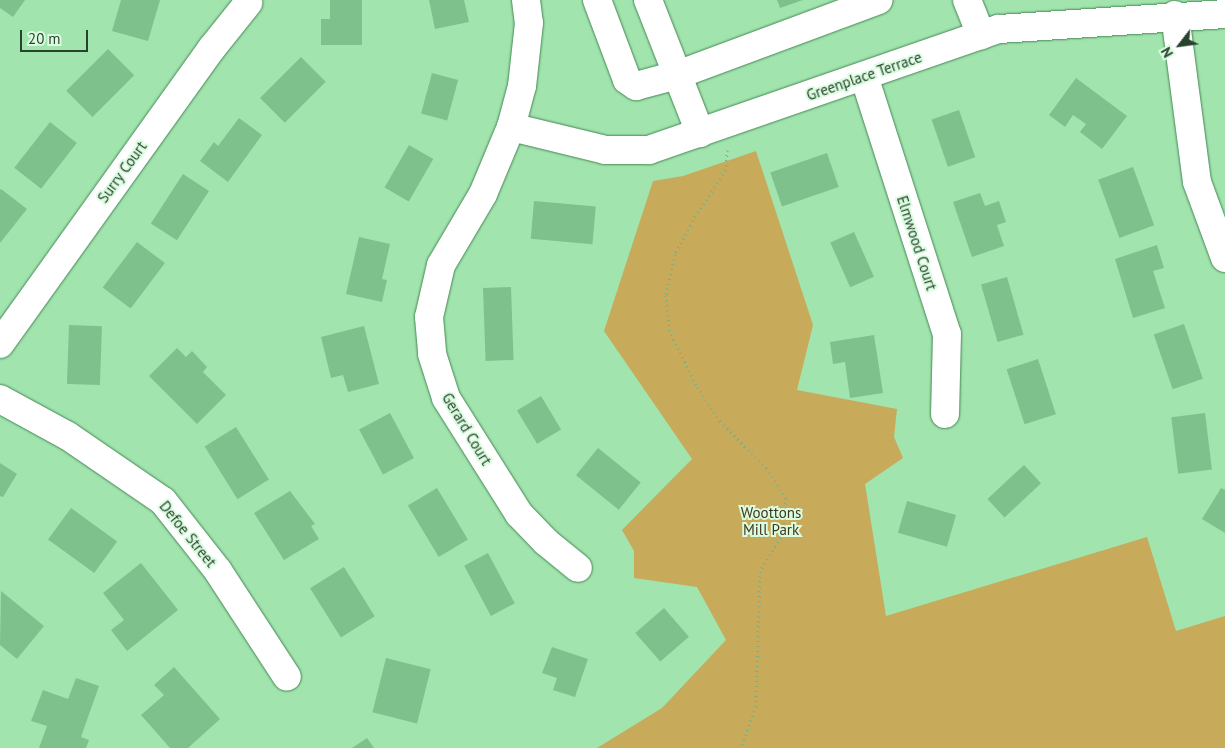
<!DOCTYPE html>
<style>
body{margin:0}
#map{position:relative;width:1225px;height:748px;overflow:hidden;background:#a1e4ae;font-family:"PT Sans",sans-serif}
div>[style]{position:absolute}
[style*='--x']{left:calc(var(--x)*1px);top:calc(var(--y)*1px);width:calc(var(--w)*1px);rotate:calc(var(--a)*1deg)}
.green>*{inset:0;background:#c7aa5a}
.building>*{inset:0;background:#7fc18c;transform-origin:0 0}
.path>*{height:3px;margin-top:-1.5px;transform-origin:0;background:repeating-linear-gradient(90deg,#79af84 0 1px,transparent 0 5px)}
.roads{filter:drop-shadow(0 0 1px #468755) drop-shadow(0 0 1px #468755)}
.minor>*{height:28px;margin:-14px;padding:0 14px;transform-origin:14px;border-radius:14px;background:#fff}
span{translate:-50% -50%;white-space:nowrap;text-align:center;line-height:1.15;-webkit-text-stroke:4px #dbfce0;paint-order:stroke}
.street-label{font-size:15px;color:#28432d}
.park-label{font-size:15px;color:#40371f}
.north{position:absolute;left:1155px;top:20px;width:50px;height:50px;-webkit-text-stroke:4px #dbfce0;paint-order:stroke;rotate:240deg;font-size:14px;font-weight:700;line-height:20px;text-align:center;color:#28432d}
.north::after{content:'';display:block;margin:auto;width:18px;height:22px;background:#28432d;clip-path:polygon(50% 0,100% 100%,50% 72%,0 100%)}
.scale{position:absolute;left:20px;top:30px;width:68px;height:22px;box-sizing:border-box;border:2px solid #28432d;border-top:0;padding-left:6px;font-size:15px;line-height:18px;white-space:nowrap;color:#28432d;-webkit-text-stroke:4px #dbfce0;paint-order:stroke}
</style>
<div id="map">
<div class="green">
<div style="clip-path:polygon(756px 151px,813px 325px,797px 390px,897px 409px,894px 437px,903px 458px,865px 484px,886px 616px,1147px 537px,1176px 631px,1225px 616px,1225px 748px,597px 748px,662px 708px,726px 640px,697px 587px,634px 578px,634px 551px,622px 530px,692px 459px,604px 331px,653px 181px,683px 176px)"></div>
</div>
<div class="building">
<div style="clip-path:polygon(0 0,25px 0,13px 17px,0 8px)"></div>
<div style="clip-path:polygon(121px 0,160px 0,148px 41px,112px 31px)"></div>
<div style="clip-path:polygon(330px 0,362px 0,362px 45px,321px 45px,321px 19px,330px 19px)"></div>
<div style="clip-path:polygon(429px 0,464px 0,469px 22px,435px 29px)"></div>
<div style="clip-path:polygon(777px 0,803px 0,780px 8px)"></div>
<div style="left:108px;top:49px;width:37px;height:59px;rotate:45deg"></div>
<div style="left:301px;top:57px;width:35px;height:58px;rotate:45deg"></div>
<div style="left:432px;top:73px;width:27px;height:42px;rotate:15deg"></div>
<div style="clip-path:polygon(1076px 78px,1127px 116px,1102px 149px,1080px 132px,1086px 124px,1073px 115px,1065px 127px,1049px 115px)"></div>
<div style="left:959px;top:110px;width:50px;height:29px;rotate:71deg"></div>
<div style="clip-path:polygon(239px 118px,262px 135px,228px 182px,200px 161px,214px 142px,218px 146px)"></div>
<div style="left:50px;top:122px;width:34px;height:58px;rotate:38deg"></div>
<div style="left:409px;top:145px;width:28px;height:49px;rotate:30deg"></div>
<div style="left:827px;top:153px;width:36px;height:60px;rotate:71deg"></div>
<div style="left:1133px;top:167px;width:62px;height:37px;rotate:70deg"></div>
<div style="left:183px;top:174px;width:31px;height:59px;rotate:33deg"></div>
<div style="clip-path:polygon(1px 189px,27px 209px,0 243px,0 190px)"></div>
<div style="clip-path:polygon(980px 193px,985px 206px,999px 201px,1006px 222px,997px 225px,1004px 246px,972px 257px,953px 202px)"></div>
<div style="left:534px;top:201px;width:62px;height:38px;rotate:5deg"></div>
<div style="left:854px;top:232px;width:49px;height:26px;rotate:66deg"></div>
<div style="clip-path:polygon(359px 237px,390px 244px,382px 279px,387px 280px,382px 302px,346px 294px)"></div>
<div style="left:137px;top:242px;width:35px;height:57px;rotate:37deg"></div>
<div style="clip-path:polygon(1157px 245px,1164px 268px,1153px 271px,1165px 308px,1133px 318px,1115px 259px)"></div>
<div style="left:1007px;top:277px;width:60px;height:27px;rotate:74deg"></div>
<div style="left:511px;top:287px;width:73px;height:28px;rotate:88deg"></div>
<div style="left:1184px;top:324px;width:58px;height:32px;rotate:71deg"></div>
<div style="left:69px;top:325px;width:33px;height:59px;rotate:2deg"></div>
<div style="clip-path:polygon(364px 326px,379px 384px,348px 392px,343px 375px,331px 378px,321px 337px)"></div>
<div style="clip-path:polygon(874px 335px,883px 393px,850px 398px,845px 362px,833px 364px,830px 342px)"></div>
<div style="clip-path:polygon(177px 348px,186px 357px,192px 351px,207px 367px,203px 372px,226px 395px,197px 424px,149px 376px)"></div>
<div style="left:1038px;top:359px;width:58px;height:33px;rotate:72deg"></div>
<div style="left:541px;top:396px;width:39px;height:28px;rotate:59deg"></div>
<div style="left:390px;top:413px;width:51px;height:35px;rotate:62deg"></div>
<div style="left:1205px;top:413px;width:57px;height:34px;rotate:83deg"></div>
<div style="left:236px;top:427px;width:62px;height:37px;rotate:58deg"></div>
<div style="left:598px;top:448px;width:55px;height:35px;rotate:39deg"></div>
<div style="clip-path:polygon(0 463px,17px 474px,3px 497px,0 496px)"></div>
<div style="left:1024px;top:465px;width:25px;height:50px;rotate:47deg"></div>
<div style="left:437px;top:488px;width:60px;height:34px;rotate:59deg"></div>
<div style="clip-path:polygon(1221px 488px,1225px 490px,1225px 533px,1202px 519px)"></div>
<div style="clip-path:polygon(290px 491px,315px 524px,311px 526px,319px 539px,284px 560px,254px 513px)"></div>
<div style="left:907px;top:501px;width:51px;height:33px;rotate:16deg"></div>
<div style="left:71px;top:508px;width:57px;height:39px;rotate:36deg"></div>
<div style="left:488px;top:553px;width:57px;height:27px;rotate:62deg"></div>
<div style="clip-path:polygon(141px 563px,178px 610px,127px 651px,111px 630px,124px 620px,103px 593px)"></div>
<div style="left:344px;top:567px;width:58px;height:40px;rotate:58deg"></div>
<div style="clip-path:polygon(1px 591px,44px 626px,17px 659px,0 645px)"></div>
<div style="left:664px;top:608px;width:38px;height:38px;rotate:49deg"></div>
<div style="clip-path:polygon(552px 647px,588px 659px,575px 697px,553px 690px,557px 678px,542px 673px)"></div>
<div style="left:386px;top:658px;width:46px;height:56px;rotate:14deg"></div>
<div style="clip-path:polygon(174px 667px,220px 719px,188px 748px,170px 748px,141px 715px,164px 695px,154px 685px)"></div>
<div style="clip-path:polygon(76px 678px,99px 686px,81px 737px,89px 740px,86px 748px,39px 748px,47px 726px,31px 721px,43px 690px,68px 699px)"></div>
<div style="clip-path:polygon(367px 738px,374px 748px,352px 748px)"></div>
</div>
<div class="path">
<div style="--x:727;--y:150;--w:20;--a:93"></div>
<div style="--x:726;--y:170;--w:55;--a:124"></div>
<div style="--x:695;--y:216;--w:43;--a:117.8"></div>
<div style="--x:675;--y:254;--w:42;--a:102.4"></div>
<div style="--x:666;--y:295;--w:35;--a:85"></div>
<div style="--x:669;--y:330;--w:64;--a:63.8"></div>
<div style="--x:697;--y:387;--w:41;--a:55.9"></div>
<div style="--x:720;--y:421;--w:66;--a:45.6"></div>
<div style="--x:766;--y:468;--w:36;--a:56"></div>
<div style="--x:786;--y:498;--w:35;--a:95"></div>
<div style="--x:783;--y:533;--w:44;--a:121.2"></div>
<div style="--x:760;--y:571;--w:135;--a:91.7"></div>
<div style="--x:756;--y:706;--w:45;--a:109.7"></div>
</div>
<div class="roads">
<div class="minor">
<div style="--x:526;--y:0;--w:23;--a:83"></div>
<div style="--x:529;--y:23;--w:63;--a:96.3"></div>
<div style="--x:522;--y:86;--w:42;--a:105"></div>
<div style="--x:511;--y:127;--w:73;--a:112.7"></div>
<div style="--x:483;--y:194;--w:82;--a:120.6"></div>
<div style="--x:441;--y:265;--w:53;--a:103"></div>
<div style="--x:429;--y:317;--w:37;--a:85"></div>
<div style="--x:432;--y:354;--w:46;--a:72.3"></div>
<div style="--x:446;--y:398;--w:137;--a:57.8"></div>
<div style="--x:519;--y:514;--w:39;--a:46"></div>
<div style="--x:546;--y:542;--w:41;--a:39.1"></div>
<div style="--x:597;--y:0;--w:85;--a:69.4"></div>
<div style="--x:627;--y:80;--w:11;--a:34"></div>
<div style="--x:636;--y:86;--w:42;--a:-15"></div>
<div style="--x:677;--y:75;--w:215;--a:-20.4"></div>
<div style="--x:648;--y:0;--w:143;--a:68.6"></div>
<div style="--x:967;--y:0;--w:38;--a:68"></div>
<div style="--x:1175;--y:15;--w:168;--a:82.5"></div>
<div style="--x:1197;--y:182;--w:81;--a:69.8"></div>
<div style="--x:864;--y:76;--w:271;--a:72.2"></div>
<div style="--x:947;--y:334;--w:80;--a:91.4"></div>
<div style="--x:511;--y:127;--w:97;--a:13.7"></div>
<div style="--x:605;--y:150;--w:44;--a:0"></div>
<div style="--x:649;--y:150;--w:370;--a:-19.1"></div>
<div style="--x:999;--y:29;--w:226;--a:-3.8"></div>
<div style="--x:0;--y:344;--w:364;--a:-54.4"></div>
<div style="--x:212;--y:48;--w:58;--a:-51.3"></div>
<div style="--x:0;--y:399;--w:77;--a:28.6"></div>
<div style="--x:68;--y:436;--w:115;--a:34.4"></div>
<div style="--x:163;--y:501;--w:89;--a:51.8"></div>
<div style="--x:218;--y:571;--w:126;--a:56.9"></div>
</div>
</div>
<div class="street-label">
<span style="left:864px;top:76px;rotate:-19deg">Greenplace Terrace</span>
<span style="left:122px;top:172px;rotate:-54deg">Surry Court</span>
<span style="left:917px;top:243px;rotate:72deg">Elmwood Court</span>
<span style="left:467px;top:429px;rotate:59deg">Gerard Court</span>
<span style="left:188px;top:534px;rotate:51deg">Defoe Street</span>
</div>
<div class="park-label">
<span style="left:771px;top:521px">Woottons<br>Mill Park</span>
</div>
<div class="north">N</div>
<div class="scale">20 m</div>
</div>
